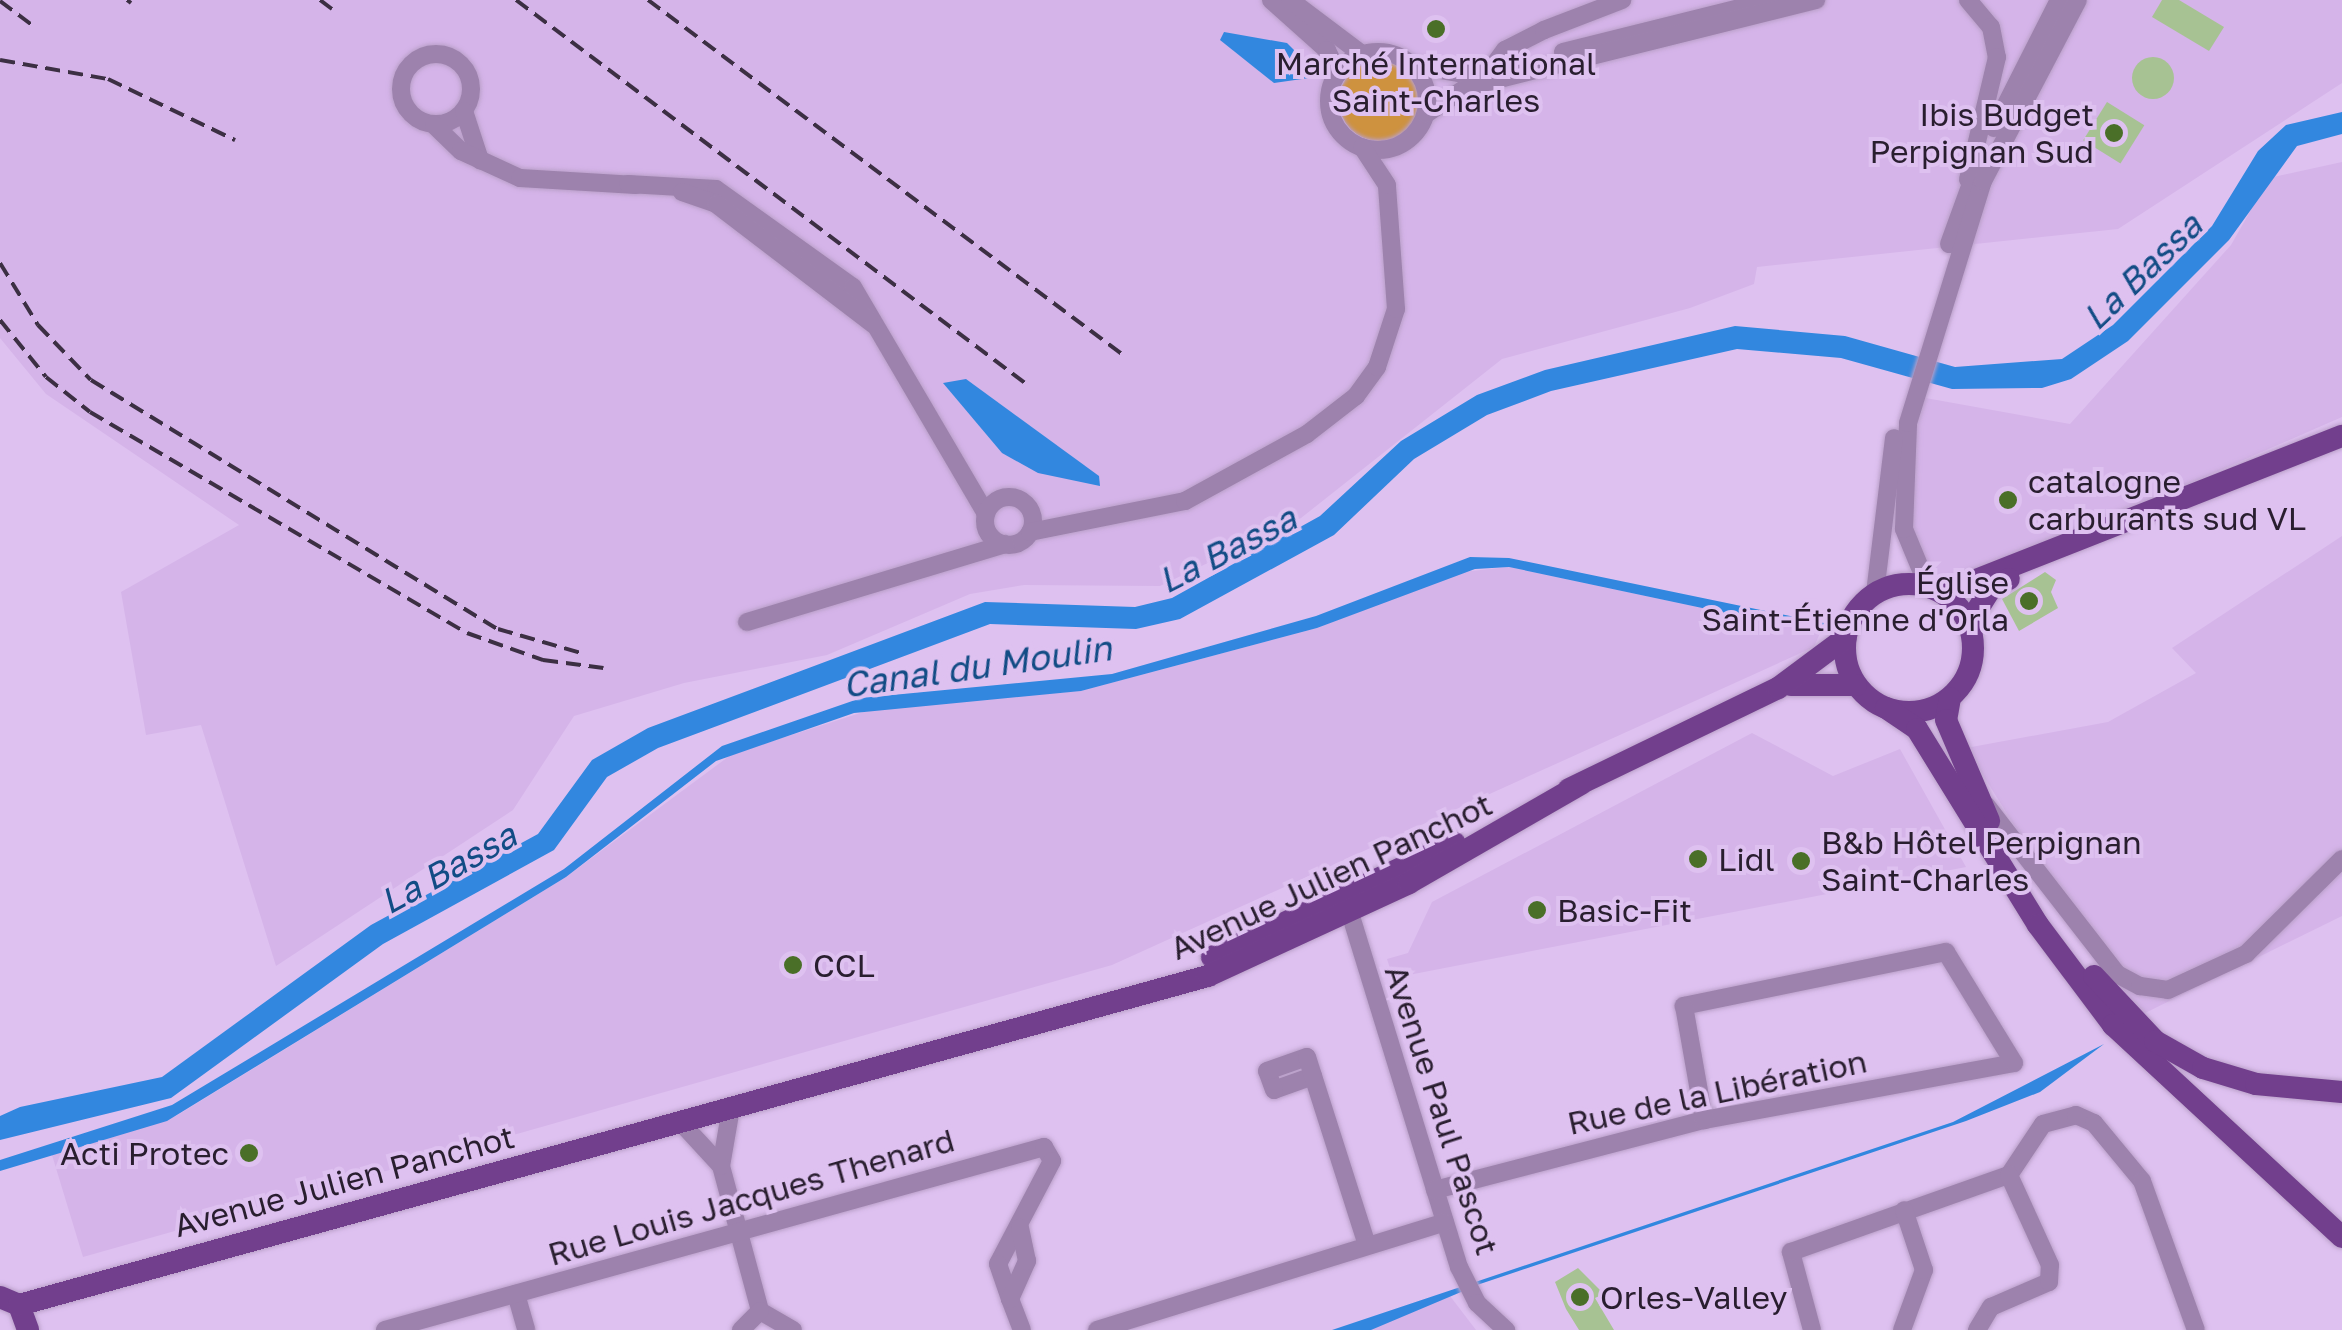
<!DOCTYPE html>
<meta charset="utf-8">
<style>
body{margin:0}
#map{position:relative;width:2342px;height:1330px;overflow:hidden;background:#dec1f0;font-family:"Golos Text",sans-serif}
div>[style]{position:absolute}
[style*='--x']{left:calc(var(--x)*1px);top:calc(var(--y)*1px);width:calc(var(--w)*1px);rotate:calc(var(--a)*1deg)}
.built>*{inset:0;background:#d5b4e9}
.green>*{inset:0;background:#ce923f}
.round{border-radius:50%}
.water>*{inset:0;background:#3287df}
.building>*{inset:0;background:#a7c293;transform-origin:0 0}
.roads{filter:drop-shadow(0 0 2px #baa0c9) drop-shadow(0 0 2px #baa0c9)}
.minor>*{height:18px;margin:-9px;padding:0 9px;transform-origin:9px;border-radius:9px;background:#9d82ad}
.minor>.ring{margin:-9px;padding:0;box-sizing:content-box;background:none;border:18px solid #9d82ad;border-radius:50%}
.major>*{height:22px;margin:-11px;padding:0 11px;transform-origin:11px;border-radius:11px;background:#723f8d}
.major>.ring{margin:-11px;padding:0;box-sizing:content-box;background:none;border:22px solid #723f8d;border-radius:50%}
.rail>*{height:4px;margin-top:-2px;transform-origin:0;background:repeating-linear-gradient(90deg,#3c2f43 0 15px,transparent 0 23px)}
.dots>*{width:28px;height:28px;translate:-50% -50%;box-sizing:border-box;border:5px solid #dec1f0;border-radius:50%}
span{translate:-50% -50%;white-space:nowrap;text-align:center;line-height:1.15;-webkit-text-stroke:8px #dec1f0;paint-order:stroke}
.poi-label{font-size:32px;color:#291e2f}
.right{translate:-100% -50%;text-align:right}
.left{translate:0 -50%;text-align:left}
.street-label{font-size:32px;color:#291e2f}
.water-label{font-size:35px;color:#124c85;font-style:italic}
</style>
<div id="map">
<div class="built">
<div style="clip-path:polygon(0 0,2342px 0,2342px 83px,2118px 229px,1757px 267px,1754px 284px,1690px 308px,1502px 359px,1301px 518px,1160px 586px,1024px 585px,970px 594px,827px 655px,684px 683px,574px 716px,513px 810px,276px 966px,201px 725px,146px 735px,121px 592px,239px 525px,46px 394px,0 338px)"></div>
<div style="clip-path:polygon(2342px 162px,2342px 417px,1954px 586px,1933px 578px,1910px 525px,1907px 471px,1920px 397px,2070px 424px,2231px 245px,2269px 178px)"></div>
<div style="clip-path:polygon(2342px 536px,2342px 916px,2135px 1018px,1966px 748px,2108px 722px,2196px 673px,2172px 648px)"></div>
<div style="clip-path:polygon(1509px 567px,1820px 633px,1814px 647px,1112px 965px,83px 1257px,52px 1155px,176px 1116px,566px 877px,732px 754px,882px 706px,1081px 691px,1317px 628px,1462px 572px)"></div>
<div style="clip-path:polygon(1752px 733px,1833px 776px,1900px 749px,1966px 867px,1393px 978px,1387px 959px,1408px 953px,1432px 902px)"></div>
<div style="clip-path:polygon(1450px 1296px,1476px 1330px,1371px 1330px,1401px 1314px)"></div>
</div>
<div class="green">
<div class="round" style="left:1339px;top:61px;width:80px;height:80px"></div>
</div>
<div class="water">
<div style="clip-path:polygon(1224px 32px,1287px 43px,1310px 66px,1309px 78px,1274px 83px,1220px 40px)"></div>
<div style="clip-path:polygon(2342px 112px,2342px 134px,2297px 146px,2229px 240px,2128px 341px,2071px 379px,2042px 388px,1952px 389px,1841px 358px,1737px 349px,1551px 391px,1487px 415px,1414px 459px,1334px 535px,1180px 619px,1136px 629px,990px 624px,658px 748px,607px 777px,554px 850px,383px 944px,171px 1098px,0 1140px,0 1116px,20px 1107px,162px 1077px,371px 925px,538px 834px,592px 760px,648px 728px,985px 602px,1135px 607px,1172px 598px,1320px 516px,1401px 441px,1477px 395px,1545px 370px,1735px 326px,1845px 336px,1955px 367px,2062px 359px,2113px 325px,2212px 226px,2258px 151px,2286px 125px)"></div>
<div style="clip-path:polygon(966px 379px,1099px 476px,1100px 486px,1038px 473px,1002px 453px,943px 383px)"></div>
<div style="clip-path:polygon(1470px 557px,1509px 558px,1824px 623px,1820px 633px,1509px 567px,1475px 569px,1317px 628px,1081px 691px,854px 713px,716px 761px,566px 877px,167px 1121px,0 1171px,0 1160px,172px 1105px,564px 869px,722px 746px,861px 698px,1112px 674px,1316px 616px)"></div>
<div style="clip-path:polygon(2104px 1044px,2040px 1092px,1966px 1121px,1480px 1284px,1371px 1330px,1332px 1330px,1953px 1122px)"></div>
</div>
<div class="building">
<div style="clip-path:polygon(2162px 0,2179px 0,2224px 27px,2209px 51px,2152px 17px)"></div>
<div class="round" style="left:2132px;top:57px;width:42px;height:42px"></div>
<div style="left:2107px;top:102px;width:44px;height:45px;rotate:32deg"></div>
<div style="clip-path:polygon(2045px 572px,2056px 580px,2051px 592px,2058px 608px,2019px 631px,2002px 599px)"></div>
<div style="clip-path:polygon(1578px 1268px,1604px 1294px,1595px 1298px,1614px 1330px,1579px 1330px,1566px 1309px,1555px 1282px)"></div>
</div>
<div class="roads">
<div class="minor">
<div style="--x:1271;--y:0;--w:75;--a:41.8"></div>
<div style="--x:1327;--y:50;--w:26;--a:65"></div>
<div style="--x:1290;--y:0;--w:91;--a:37"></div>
<div style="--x:1968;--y:0;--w:35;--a:50"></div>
<div style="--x:1991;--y:27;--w:31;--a:79"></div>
<div style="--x:1997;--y:57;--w:126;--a:103.3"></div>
<div style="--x:1563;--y:52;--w:214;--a:-14"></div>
<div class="ring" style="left:1329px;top:52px;width:80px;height:80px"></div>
<div class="ring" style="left:401px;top:54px;width:52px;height:52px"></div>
<div style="--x:1411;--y:65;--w:49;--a:9.5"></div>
<div style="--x:1459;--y:73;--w:45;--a:-9"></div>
<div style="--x:1491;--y:69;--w:24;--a:-54"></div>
<div style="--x:1505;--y:50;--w:44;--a:-27.1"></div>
<div style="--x:1544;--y:30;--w:84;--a:-21"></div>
<div style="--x:464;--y:111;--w:52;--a:71.9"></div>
<div style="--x:1426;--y:114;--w:49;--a:-33.4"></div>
<div style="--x:1467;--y:87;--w:360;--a:-14"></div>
<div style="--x:434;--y:125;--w:37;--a:44"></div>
<div style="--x:461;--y:151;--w:65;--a:24.6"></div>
<div style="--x:520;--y:178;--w:116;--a:3.5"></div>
<div style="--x:1994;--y:128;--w:144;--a:-63.1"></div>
<div style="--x:628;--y:184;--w:88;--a:3.3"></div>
<div style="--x:716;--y:189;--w:168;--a:35.6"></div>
<div style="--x:853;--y:287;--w:263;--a:59.6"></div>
<div style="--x:682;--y:192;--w:36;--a:19"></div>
<div style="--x:716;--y:204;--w:198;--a:37.4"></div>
<div style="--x:1949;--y:244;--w:79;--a:-70"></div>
<div class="ring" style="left:985px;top:497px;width:30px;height:30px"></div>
<div style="--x:1030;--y:532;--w:158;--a:-11.3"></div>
<div style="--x:1185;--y:501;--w:139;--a:-28.8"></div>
<div style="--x:1307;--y:434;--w:62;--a:-37.8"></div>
<div style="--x:1356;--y:396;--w:36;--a:-54"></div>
<div style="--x:1377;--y:367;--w:61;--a:-71.9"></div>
<div style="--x:1396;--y:309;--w:124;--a:-94.2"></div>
<div style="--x:1387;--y:185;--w:45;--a:-123.3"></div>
<div style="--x:1928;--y:587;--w:63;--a:-112.5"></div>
<div style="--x:1904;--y:529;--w:106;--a:-87.8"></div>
<div style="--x:1908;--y:423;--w:253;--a:-72.8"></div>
<div style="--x:1983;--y:181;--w:204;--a:-62.3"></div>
<div style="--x:1875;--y:593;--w:156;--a:-83"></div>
<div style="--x:747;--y:622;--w:270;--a:-16.8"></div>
<div style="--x:1986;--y:805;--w:214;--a:52.2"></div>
<div style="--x:2117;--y:974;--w:26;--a:28"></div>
<div style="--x:2140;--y:986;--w:28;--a:8"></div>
<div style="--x:2168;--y:990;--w:86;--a:-24.8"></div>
<div style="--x:2246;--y:954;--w:135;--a:-44.7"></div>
<div style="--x:1346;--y:900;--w:384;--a:72.9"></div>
<div style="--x:1459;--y:1267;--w:40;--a:63.4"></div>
<div style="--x:1477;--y:1303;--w:40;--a:43"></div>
<div style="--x:1313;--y:1076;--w:41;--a:160.3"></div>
<div style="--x:1274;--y:1090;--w:20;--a:-110"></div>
<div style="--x:1267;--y:1071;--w:42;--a:-19.3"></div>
<div style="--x:1307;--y:1057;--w:197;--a:72.3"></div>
<div style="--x:730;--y:1114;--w:53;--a:99.8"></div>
<div style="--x:721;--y:1166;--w:150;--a:74.9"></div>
<div style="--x:760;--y:1311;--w:38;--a:30"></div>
<div style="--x:685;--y:1127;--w:53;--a:47.3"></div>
<div style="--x:2009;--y:1175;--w:61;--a:-56.3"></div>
<div style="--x:2043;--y:1124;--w:34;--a:-15"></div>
<div style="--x:2076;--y:1115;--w:20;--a:24"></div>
<div style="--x:2094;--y:1123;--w:75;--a:50.4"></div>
<div style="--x:2142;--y:1181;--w:158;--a:70.1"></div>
<div style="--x:1435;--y:1190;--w:278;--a:-14.6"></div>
<div style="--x:1704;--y:1120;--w:315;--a:-10.4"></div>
<div style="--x:2014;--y:1063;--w:130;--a:-121.5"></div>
<div style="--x:1946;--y:952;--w:268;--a:168.4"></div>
<div style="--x:1684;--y:1006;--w:116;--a:80"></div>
<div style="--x:516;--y:1294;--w:37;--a:74"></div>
<div style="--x:1010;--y:1299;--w:33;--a:69"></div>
<div style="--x:385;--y:1330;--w:684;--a:-15.52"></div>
<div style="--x:1044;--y:1147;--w:16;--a:60"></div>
<div style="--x:1052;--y:1161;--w:116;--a:117.7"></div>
<div style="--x:998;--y:1264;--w:37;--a:71"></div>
<div style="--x:1010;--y:1299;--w:42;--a:-65.9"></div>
<div style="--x:1027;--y:1261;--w:34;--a:-102"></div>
<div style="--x:741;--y:1330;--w:27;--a:-45"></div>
<div style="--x:1097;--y:1330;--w:364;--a:-17.2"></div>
<div style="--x:1812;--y:1330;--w:81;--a:-105.1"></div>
<div style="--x:1791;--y:1252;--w:231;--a:-19.5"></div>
<div style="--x:1902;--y:1330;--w:64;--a:-69.9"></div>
<div style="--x:1924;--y:1270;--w:63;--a:-108.4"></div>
<div style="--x:1977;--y:1330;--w:27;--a:-59"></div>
<div style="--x:1991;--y:1307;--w:63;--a:-23.3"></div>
<div style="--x:2049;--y:1282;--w:17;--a:-87"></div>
<div style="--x:2050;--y:1265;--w:99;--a:-114.5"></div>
</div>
<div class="major">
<div class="ring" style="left:1845px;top:584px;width:106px;height:106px"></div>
<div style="--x:1943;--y:593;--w:429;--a:-21.5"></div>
<div style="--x:1969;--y:623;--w:41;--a:-57.8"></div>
<div style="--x:1991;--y:588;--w:20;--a:-27"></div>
<div style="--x:1791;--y:685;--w:65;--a:0"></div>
<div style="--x:1950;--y:698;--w:22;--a:100"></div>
<div style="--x:1946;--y:720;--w:110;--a:66.9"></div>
<div style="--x:1886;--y:708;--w:37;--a:34"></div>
<div style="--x:1917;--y:729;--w:230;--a:58.3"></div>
<div style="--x:2038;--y:925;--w:125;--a:53.1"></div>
<div style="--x:2113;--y:1025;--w:312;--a:42.8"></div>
<div style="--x:1569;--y:789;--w:232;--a:-25.8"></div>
<div style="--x:1778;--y:688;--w:84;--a:-36.7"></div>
<div style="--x:1212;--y:957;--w:268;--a:-25.2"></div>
<div style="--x:2094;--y:976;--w:89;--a:46.8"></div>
<div style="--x:2155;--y:1041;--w:55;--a:29.4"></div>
<div style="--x:2203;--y:1068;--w:55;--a:16.8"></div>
<div style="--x:2256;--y:1084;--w:86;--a:5.3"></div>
<div style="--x:0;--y:1297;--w:21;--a:23"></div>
<div style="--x:19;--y:1305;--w:27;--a:70"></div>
<div style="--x:19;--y:1305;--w:1234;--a:-15.47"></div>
<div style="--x:1208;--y:976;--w:221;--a:-24.8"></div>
<div style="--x:1409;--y:883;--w:198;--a:-29.9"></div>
</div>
</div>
<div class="rail">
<div style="--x:127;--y:0;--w:5;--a:37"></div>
<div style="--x:320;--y:0;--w:15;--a:37"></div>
<div style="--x:516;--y:0;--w:642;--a:36.96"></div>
<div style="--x:648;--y:0;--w:593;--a:36.77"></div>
<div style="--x:0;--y:1;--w:45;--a:36.9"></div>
<div style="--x:0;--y:60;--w:110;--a:10"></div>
<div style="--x:108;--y:79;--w:141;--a:25.7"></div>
<div style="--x:0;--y:263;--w:73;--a:58.5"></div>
<div style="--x:38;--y:325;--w:76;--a:46.1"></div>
<div style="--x:91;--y:380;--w:477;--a:31.5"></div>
<div style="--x:498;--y:629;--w:86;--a:16.1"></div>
<div style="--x:0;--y:320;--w:73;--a:51.1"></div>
<div style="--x:46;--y:377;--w:56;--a:38.5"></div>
<div style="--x:90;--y:412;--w:437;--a:30.4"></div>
<div style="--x:467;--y:633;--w:81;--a:19.6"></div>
<div style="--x:543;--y:660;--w:61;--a:7.6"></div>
</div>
<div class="dots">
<div style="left:1436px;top:29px;background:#4a6f28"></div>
<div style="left:2114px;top:133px;background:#4a6f28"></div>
<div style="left:2008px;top:500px;background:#4a6f28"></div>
<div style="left:2029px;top:601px;background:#4a6f28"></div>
<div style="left:1698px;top:859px;background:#4a6f28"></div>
<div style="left:1801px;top:861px;background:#4a6f28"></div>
<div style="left:1537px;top:910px;background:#4a6f28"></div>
<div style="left:793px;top:965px;background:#4a6f28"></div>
<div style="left:249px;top:1153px;background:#4a6f28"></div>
<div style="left:1580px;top:1297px;background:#4a6f28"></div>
</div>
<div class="poi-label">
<span style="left:1436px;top:82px">Marché International<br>Saint-Charles</span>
<span class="right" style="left:2094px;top:133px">Ibis Budget<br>Perpignan Sud</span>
<span class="left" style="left:2028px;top:500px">catalogne<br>carburants sud VL</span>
<span class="right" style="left:2009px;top:601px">Église<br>Saint-Étienne d'Orla</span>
<span class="left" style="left:1821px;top:861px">B&amp;b Hôtel Perpignan<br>Saint-Charles</span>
<span class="left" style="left:1718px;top:859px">Lidl</span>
<span class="left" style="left:1557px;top:910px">Basic-Fit</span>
<span class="left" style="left:813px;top:965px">CCL</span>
<span class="right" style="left:229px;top:1153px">Acti Protec</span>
<span class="left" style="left:1600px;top:1297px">Orles-Valley</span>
</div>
<div class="street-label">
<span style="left:1331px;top:876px;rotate:-25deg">Avenue Julien Panchot</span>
<span style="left:1717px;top:1092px;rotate:-12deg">Rue de la Libération</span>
<span style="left:1442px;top:1110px;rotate:72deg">Avenue Paul Pascot</span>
<span style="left:344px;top:1181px;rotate:-15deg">Avenue Julien Panchot</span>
<span style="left:751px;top:1197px;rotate:-16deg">Rue Louis Jacques Thenard</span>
</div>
<div class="water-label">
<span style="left:2142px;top:271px;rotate:-44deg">La Bassa</span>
<span style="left:1227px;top:549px;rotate:-27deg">La Bassa</span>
<span style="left:977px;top:666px;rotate:-8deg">Canal du Moulin</span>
<span style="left:448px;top:868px;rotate:-29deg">La Bassa</span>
</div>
</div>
